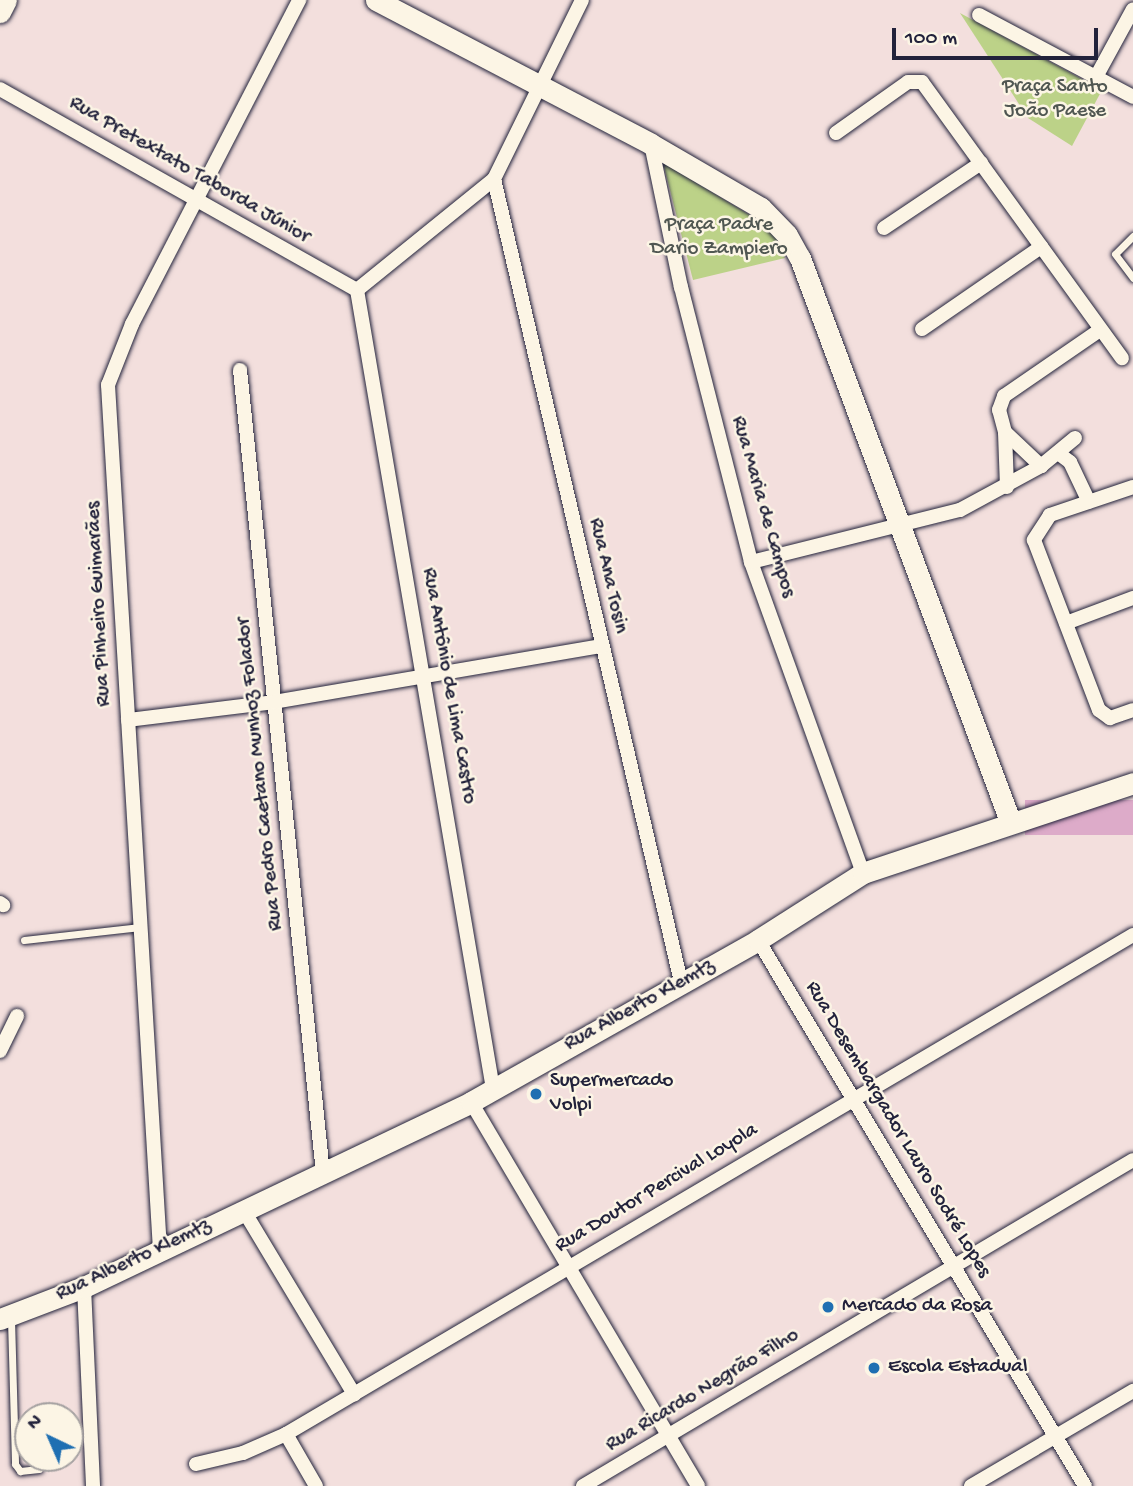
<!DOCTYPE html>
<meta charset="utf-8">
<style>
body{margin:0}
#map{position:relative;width:1133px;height:1486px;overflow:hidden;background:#f3dfdd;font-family:"Gochi Hand",sans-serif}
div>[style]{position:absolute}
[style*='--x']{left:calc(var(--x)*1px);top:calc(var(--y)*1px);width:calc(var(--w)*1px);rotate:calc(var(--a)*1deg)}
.green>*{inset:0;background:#bcd288}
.building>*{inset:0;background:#ddabc9;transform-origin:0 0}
.roads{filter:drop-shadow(0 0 2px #22223b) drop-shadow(0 0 2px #22223b)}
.lane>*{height:7px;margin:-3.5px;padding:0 3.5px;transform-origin:3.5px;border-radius:3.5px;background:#fcf5e5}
.street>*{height:14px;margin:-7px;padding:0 7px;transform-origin:7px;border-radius:7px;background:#fcf5e5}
.secondary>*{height:21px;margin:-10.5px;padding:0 10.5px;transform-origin:10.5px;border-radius:10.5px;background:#fcf5e5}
.dots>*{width:19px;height:19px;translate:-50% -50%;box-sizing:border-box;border:4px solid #fcf5e5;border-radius:50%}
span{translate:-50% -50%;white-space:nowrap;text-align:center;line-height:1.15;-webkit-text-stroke:5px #fcf5e5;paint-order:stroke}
.park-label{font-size:21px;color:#505752}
.street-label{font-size:21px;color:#22223b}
.poi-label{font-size:21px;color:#22223b}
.left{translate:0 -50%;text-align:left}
.north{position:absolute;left:14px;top:1402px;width:70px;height:70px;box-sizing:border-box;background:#fcf5e5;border:2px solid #a5a1a1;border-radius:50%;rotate:316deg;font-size:19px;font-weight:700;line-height:28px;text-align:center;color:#22223b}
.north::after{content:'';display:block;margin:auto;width:24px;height:32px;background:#1f6fb2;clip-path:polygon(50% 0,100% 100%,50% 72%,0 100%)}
.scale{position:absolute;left:892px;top:28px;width:206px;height:32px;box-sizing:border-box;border:4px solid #22223b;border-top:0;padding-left:9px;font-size:21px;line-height:24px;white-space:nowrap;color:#22223b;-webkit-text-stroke:5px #fcf5e5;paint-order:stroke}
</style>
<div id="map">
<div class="green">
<div style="clip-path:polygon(960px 13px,1102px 90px,1072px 146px,1028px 118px)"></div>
<div style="clip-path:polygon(663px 163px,755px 218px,776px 238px,785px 258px,693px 280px)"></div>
</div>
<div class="building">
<div style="left:1133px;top:800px;width:35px;height:108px;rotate:90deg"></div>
</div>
<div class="roads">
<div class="lane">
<div style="--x:1133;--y:236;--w:25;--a:135"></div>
<div style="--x:1115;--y:254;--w:30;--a:53"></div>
<div style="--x:24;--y:940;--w:117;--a:-6.4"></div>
<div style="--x:11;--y:1319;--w:145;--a:88.4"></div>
<div style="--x:15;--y:1464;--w:9;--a:54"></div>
<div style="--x:20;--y:1471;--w:19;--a:-6"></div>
</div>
<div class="street">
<div style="--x:979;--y:15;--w:174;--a:28"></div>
<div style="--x:1096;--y:77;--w:77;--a:-61.4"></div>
<div style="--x:0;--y:89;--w:410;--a:29.4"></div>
<div style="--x:836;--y:133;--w:88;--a:-35.3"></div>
<div style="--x:908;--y:82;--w:14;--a:0"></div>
<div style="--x:922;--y:82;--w:341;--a:54.1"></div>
<div style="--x:651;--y:144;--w:146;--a:78.2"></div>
<div style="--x:681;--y:287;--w:284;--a:75.7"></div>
<div style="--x:751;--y:562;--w:331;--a:70.2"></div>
<div style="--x:494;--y:179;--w:824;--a:76.89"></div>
<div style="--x:884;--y:228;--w:117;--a:-33.8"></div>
<div style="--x:357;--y:290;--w:810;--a:80.34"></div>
<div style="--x:357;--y:290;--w:176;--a:-39"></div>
<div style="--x:494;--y:179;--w:199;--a:-63.8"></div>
<div style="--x:922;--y:329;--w:145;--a:-34.6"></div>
<div style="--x:240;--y:370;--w:807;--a:84.1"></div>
<div style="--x:1005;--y:432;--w:50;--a:43.4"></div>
<div style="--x:1058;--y:453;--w:15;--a:37"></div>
<div style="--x:1070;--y:462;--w:44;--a:64.6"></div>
<div style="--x:1007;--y:487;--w:55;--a:-92.1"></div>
<div style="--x:1005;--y:432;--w:23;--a:-105"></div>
<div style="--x:999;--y:410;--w:15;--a:-70"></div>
<div style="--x:1004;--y:396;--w:116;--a:-34.5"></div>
<div style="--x:1133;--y:487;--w:88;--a:161.4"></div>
<div style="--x:1050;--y:515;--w:30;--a:123"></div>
<div style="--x:1034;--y:540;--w:182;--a:69.1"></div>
<div style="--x:1099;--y:710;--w:14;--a:36"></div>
<div style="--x:1110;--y:718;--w:24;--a:-19"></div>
<div style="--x:751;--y:562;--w:215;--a:-14"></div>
<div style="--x:960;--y:510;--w:92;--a:-28.5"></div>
<div style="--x:1041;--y:466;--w:44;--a:-39.5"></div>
<div style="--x:1066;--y:623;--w:72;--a:-20.5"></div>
<div style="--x:128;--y:720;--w:147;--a:-7"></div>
<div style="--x:274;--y:702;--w:333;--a:-9.7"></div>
<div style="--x:0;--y:903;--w:4;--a:34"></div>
<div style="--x:758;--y:940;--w:636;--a:59.08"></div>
<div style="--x:0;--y:1051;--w:39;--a:-64"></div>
<div style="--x:471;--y:1102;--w:446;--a:59.4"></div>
<div style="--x:244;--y:1211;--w:214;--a:59"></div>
<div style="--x:160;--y:1250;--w:867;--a:-93.44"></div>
<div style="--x:108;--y:385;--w:66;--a:-68.5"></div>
<div style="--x:132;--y:324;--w:365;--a:-62.7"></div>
<div style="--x:84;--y:1287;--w:199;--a:87.4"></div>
<div style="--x:286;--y:1434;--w:60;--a:60"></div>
<div style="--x:196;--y:1464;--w:48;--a:-13.2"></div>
<div style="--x:243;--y:1453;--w:47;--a:-23.8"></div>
<div style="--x:286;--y:1434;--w:983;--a:-30.5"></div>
<div style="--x:583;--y:1486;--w:639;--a:-30.66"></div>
<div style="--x:971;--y:1486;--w:188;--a:-30.4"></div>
</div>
<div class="secondary">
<div style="--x:376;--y:0;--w:310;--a:27.6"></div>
<div style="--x:651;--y:144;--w:127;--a:30.2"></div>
<div style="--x:761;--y:208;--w:37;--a:46"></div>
<div style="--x:787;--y:235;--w:26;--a:61"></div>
<div style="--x:800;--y:258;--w:601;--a:69.54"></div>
<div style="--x:0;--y:12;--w:13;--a:-63"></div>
<div style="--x:0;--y:1319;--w:90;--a:-20.9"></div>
<div style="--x:84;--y:1287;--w:429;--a:-25.5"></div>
<div style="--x:471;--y:1102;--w:330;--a:-29.4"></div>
<div style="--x:758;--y:940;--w:125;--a:-32.5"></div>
<div style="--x:863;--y:873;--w:285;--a:-18.4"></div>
</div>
</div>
<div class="dots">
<div style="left:536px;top:1094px;background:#1f6fb2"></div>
<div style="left:828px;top:1307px;background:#1f6fb2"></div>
<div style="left:874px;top:1368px;background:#1f6fb2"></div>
</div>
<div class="park-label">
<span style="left:1055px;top:100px">Praça Santo<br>João Paese</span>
<span style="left:719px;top:238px">Praça Padre<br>Dario Zampiero</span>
</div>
<div class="street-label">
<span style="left:189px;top:171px;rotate:30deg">Rua Pretextato Taborda Júnior</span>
<span style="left:762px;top:507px;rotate:74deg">Rua Maria de Campos</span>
<span style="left:607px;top:576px;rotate:77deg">Rua Ana Tosin</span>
<span style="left:100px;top:604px;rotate:-93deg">Rua Pinheiro Guimarães</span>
<span style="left:448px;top:686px;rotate:80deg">Rua Antônio de Lima Castro</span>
<span style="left:261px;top:774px;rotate:-96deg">Rua Pedro Caetano Munhoz Folador</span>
<span style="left:640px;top:1006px;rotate:-29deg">Rua Alberto Klemtz</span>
<span style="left:897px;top:1130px;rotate:59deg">Rua Desembargador Lauro Sodré Lopes</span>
<span style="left:657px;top:1189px;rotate:-31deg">Rua Doutor Percival Loyola</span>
<span style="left:134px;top:1261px;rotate:-25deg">Rua Alberto Klemtz</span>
<span style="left:703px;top:1391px;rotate:-31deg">Rua Ricardo Negrão Filho</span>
</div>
<div class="poi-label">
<span class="left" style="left:550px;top:1094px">Supermercado<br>Volpi</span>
<span class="left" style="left:842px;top:1307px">Mercado da Rosa</span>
<span class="left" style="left:888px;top:1368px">Escola Estadual</span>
</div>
<div class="north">N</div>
<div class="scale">100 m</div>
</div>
